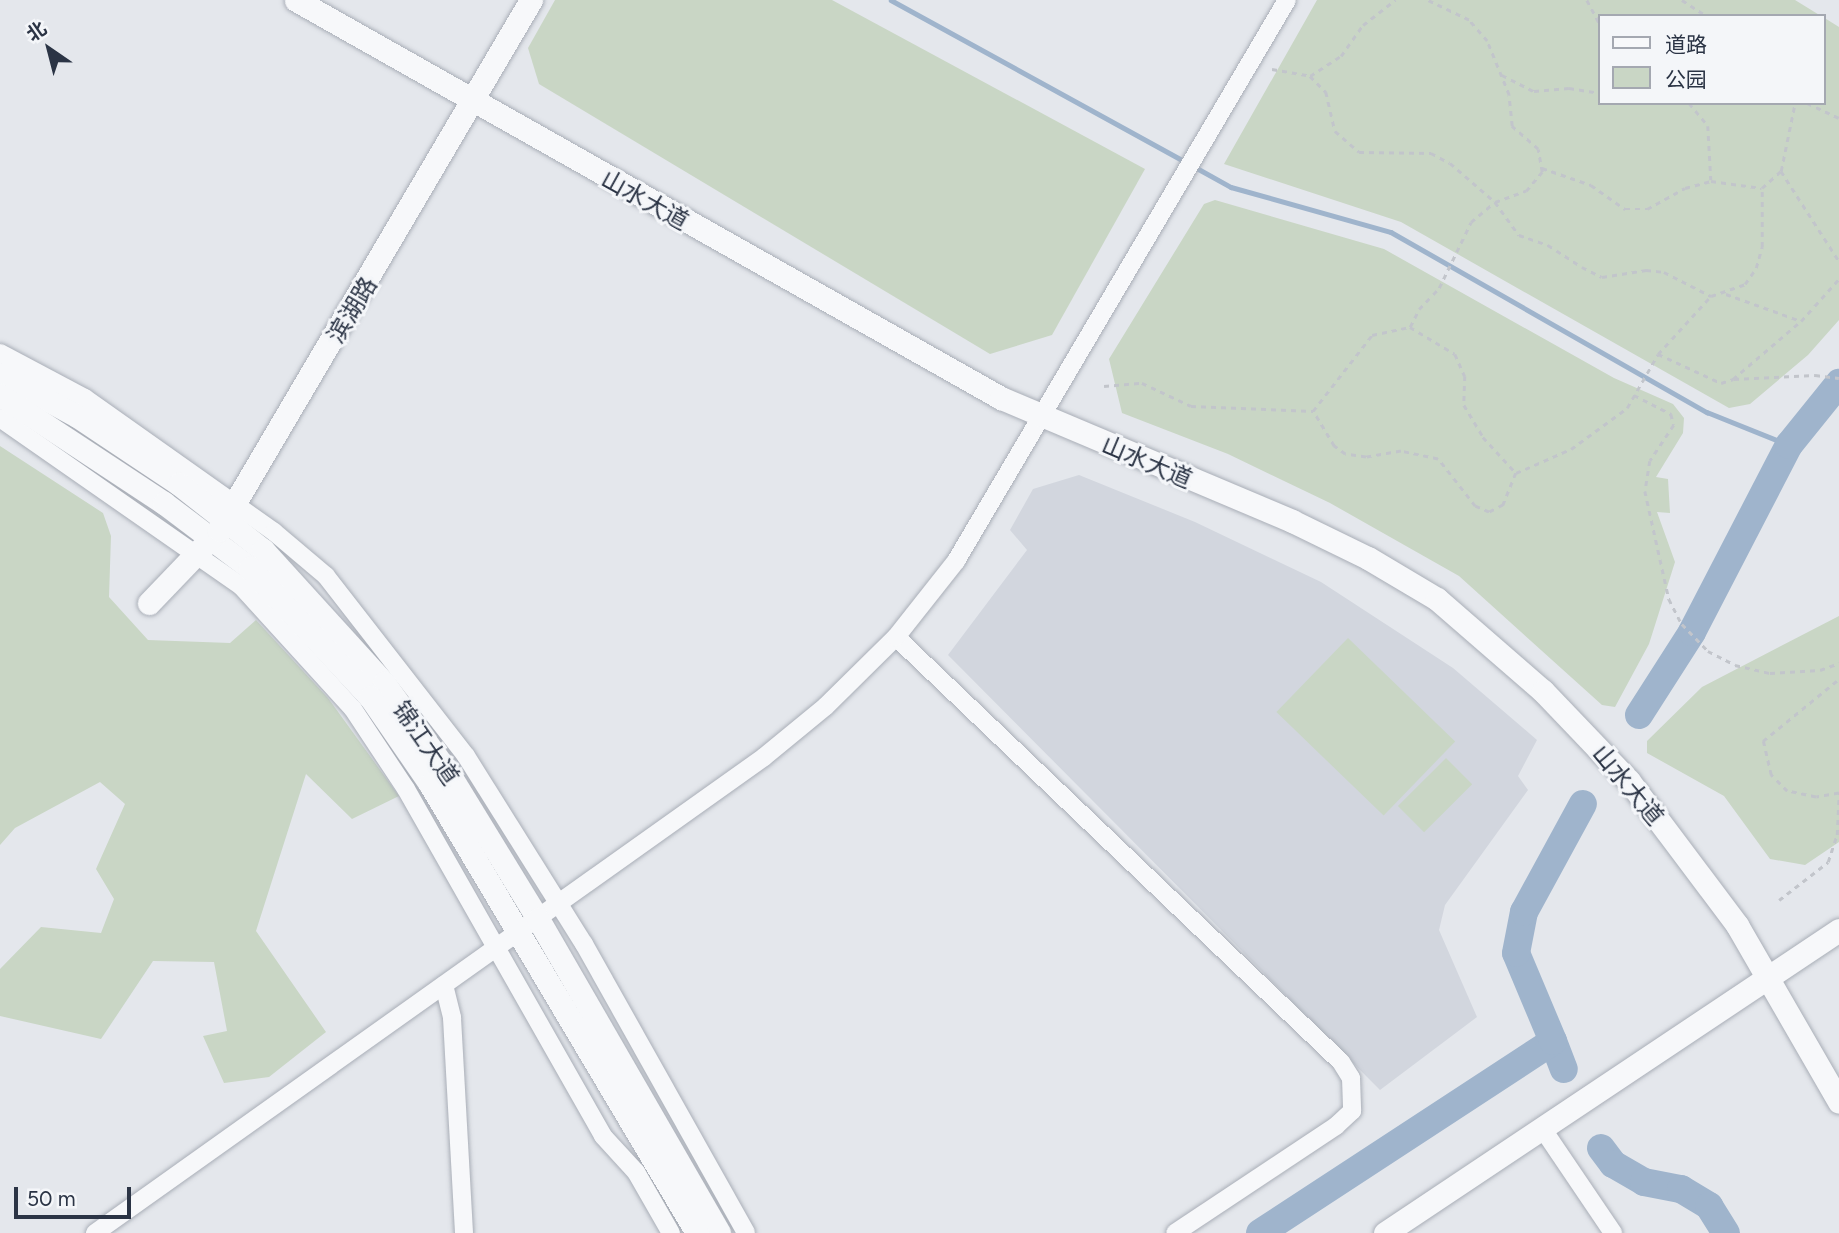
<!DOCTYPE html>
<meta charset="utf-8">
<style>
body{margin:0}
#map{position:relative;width:1839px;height:1233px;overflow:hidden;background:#e4e7ec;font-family:Figtree,"Noto Sans SC",sans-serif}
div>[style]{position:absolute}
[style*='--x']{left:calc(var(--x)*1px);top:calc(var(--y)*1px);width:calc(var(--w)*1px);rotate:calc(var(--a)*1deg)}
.built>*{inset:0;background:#d2d6de}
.green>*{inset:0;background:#c9d6c5;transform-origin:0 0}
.stream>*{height:4.5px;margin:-2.25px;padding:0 2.25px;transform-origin:2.25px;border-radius:2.25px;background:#9fb4cc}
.river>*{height:28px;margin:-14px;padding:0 14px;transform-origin:14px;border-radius:14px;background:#9fb4cc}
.path>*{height:2.5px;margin-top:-1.25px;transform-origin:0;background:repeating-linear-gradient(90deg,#c2c5cb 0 5px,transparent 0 10px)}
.roads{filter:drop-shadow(0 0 2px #a9aeb7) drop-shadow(0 0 2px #a9aeb7)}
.minor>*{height:18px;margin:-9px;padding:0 9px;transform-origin:9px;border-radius:9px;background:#f7f8fa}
.tertiary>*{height:23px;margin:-11.5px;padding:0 11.5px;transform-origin:11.5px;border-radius:11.5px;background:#f7f8fa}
span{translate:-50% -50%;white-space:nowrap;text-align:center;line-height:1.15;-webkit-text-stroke:6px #f4f6f9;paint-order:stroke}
.street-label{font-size:24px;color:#2b3445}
.legend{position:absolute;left:1598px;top:14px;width:228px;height:91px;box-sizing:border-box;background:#f4f6f9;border:2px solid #a4a8b1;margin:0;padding:9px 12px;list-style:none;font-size:21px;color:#2b3445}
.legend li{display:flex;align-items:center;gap:14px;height:35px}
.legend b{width:35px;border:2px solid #a4a8b1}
.north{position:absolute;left:14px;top:14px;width:70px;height:70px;-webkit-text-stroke:5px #f4f6f9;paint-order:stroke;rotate:325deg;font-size:19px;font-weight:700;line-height:28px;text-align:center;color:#2b3445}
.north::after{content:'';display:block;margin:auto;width:24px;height:32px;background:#2b3445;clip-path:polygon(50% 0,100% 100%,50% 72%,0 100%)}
.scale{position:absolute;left:14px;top:1187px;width:117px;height:32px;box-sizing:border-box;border:4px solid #2b3445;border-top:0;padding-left:9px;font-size:21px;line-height:24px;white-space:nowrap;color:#2b3445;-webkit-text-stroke:5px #f4f6f9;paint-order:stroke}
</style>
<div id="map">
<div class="built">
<div style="clip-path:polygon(1079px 475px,1195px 522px,1321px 582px,1453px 668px,1537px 740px,1518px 776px,1528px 790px,1445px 905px,1439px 930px,1477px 1017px,1380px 1090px,948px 655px,1027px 550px,1010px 530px,1033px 489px)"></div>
</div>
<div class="green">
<div style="clip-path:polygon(555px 0,832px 0,1145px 169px,1052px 335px,990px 354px,539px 84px,528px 48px)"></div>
<div style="clip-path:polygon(1317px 0,1795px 0,1821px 16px,1599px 16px,1599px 103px,1823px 103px,1823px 17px,1839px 27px,1839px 320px,1808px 355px,1750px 404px,1729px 408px,1401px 222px,1224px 164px)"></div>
<div style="clip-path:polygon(1215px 200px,1384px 249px,1614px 378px,1673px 404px,1684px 418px,1683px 433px,1656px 477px,1668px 479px,1670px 513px,1657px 512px,1675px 562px,1649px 644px,1615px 707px,1602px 705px,1459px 576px,1330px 503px,1228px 454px,1122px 413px,1109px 359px,1204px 204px)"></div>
<div style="clip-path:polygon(0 446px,103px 513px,111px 536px,109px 597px,148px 640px,230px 643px,256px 620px,328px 698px,399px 796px,352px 819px,306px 774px,256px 931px,326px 1032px,269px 1077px,224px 1083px,203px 1036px,227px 1031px,214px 962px,153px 961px,101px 1039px,0 1016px,0 969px,41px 927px,101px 933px,114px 899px,96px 869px,125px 804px,100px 782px,15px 828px,0 845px)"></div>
<div style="clip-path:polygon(1839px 616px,1839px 842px,1805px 865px,1770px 859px,1724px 796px,1647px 753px,1647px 741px,1702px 687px)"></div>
<div style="left:1348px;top:638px;width:149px;height:103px;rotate:44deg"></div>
<div style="left:1446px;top:758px;width:37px;height:68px;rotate:45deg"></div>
</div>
<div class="stream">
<div style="--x:891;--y:0;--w:338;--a:28.8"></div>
<div style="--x:1195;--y:167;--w:41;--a:29.1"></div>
<div style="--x:1231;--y:187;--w:166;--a:15.7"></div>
<div style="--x:1391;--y:232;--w:364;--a:29.7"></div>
<div style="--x:1707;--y:412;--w:88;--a:21.9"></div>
</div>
<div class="river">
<div style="--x:1639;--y:715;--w:98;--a:-57.4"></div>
<div style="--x:1692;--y:632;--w:211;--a:-62.6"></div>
<div style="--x:1789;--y:445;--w:80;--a:-51.1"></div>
<div style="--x:1553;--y:1041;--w:30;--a:69"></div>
<div style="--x:1601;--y:1148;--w:20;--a:53"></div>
<div style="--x:1613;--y:1164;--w:36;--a:30"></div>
<div style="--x:1644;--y:1182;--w:38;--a:11"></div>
<div style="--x:1681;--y:1189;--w:33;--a:31"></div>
<div style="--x:1709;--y:1206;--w:32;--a:58"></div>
<div style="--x:1260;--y:1233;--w:350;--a:-33.2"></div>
<div style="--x:1553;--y:1041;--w:95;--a:-112.8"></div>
<div style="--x:1516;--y:953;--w:42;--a:-79"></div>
<div style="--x:1524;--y:912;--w:123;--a:-61.4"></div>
</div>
<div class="path">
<div style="--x:1587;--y:0;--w:26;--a:62"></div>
<div style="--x:1682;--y:0;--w:30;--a:33"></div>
<div style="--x:1272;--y:69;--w:39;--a:10"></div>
<div style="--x:1310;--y:76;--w:23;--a:45"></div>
<div style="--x:1326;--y:92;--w:40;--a:77"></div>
<div style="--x:1335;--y:131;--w:32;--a:41"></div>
<div style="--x:1359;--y:152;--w:72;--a:0.8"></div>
<div style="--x:1431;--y:153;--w:21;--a:28"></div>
<div style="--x:1450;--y:163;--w:60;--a:40.9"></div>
<div style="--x:1495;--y:202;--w:41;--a:54"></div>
<div style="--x:1519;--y:235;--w:31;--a:19"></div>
<div style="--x:1548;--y:245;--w:40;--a:32.9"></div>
<div style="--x:1582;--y:267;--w:22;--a:27"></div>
<div style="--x:1602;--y:277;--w:45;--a:-9"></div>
<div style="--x:1646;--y:270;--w:18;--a:6"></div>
<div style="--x:1664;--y:272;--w:53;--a:27.1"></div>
<div style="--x:1502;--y:75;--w:36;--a:27"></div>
<div style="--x:1534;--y:91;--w:35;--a:-5"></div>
<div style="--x:1569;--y:88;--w:30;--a:9"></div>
<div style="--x:1310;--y:76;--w:37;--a:-33"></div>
<div style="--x:1341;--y:56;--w:38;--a:-55"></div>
<div style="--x:1363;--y:25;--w:41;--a:-38"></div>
<div style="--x:1689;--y:103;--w:30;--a:50"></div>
<div style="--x:1708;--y:126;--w:54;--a:86.8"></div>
<div style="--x:1807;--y:103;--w:35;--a:25"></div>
<div style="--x:1542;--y:168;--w:52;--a:19.1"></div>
<div style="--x:1591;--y:185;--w:42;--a:35.2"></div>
<div style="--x:1625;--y:209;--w:22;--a:0"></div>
<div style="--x:1647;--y:209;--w:43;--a:-28.9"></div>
<div style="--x:1685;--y:188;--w:27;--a:-15"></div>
<div style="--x:1711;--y:181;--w:51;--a:7.8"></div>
<div style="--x:1781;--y:171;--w:107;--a:57.2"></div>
<div style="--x:1726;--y:294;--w:80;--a:19.8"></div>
<div style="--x:1410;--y:327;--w:20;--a:-63"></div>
<div style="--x:1419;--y:309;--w:29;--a:-46"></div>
<div style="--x:1439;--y:288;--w:73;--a:-64.1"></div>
<div style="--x:1471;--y:222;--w:31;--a:-40"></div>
<div style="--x:1495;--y:202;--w:33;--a:-20"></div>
<div style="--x:1526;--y:191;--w:25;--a:-50"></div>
<div style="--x:1542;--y:172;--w:23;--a:-100"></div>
<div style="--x:1538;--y:149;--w:35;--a:-139"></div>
<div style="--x:1512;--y:126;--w:31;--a:-96"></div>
<div style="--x:1509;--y:95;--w:58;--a:-112.2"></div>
<div style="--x:1487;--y:41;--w:28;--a:-131"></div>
<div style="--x:1469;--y:20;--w:47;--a:-154.5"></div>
<div style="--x:1658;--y:354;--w:69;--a:24.7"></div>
<div style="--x:1721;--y:383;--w:13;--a:-18"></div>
<div style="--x:1733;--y:379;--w:89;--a:-40.5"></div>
<div style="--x:1801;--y:321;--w:57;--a:-47.9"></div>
<div style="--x:1734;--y:379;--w:81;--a:-2.8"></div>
<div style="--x:1815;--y:375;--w:24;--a:7"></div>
<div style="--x:1104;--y:386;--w:38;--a:-5"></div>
<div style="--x:1142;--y:383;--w:54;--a:25.1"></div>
<div style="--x:1191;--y:406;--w:122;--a:2.3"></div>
<div style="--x:1634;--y:395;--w:42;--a:27.2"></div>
<div style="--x:1671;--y:414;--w:11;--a:75"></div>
<div style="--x:1674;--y:425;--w:43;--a:123.7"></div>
<div style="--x:1650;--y:461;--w:30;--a:99"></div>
<div style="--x:1645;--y:491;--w:111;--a:77.5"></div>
<div style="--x:1669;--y:599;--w:28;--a:63"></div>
<div style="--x:1682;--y:624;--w:37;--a:46"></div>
<div style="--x:1708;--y:651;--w:30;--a:27"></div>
<div style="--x:1735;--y:665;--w:36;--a:13"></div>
<div style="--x:1770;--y:673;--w:50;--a:-3.4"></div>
<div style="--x:1820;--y:670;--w:20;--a:-20"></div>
<div style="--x:1516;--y:473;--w:35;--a:112"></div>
<div style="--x:1503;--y:505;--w:16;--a:153"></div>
<div style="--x:1489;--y:512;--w:15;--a:-157"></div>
<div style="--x:1475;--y:506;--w:60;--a:-128.2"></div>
<div style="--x:1438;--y:459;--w:38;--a:-168"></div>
<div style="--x:1401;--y:451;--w:36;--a:170"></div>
<div style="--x:1366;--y:457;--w:21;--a:-172"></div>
<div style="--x:1345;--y:454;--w:14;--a:-144"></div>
<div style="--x:1334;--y:446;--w:41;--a:-121"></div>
<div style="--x:1313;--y:411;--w:96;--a:-52.2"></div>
<div style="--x:1372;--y:335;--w:39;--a:-12"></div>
<div style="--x:1410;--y:327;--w:52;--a:31"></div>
<div style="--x:1455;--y:354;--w:24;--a:66"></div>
<div style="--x:1465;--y:376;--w:29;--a:92"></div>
<div style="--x:1464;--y:405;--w:37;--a:59"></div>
<div style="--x:1483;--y:437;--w:49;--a:47.5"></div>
<div style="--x:1516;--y:473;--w:60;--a:-23.6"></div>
<div style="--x:1571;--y:449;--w:69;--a:-36.2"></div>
<div style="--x:1627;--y:408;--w:62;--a:-60.1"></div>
<div style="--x:1658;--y:354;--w:79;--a:-47.6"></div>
<div style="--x:1711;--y:296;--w:36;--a:-19"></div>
<div style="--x:1745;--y:284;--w:19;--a:-55"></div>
<div style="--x:1756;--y:268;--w:22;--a:-74"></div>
<div style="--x:1762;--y:247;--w:59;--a:-90"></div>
<div style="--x:1762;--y:188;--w:25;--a:-42"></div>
<div style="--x:1781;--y:171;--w:69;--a:-78.4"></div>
<div style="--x:1779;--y:900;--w:62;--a:-37.8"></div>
<div style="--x:1828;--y:862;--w:28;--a:-72"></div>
<div style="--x:1837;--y:835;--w:42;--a:-87.3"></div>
<div style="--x:1839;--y:793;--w:23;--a:170"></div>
<div style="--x:1816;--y:797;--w:30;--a:-168"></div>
<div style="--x:1787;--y:791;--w:23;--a:-135"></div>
<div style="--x:1771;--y:775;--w:35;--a:-103"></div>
<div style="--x:1763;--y:741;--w:98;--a:-39.2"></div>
</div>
<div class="roads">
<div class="minor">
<div style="--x:0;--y:353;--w:96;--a:27.9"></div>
<div style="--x:85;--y:398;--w:232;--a:35.3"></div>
<div style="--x:274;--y:532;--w:68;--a:40.2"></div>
<div style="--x:326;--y:576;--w:228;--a:52.1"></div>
<div style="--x:466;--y:756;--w:222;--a:57.9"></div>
<div style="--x:584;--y:944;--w:331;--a:60.7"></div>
<div style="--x:0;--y:418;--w:294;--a:34.9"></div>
<div style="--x:241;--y:586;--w:166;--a:47.7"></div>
<div style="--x:353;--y:709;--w:96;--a:56.5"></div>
<div style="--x:406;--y:789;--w:399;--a:60.4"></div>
<div style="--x:603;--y:1136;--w:49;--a:47.5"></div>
<div style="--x:636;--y:1172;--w:70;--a:60.2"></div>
<div style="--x:896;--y:637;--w:615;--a:43.68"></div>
<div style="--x:1341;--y:1062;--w:19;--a:58"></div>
<div style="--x:1351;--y:1078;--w:33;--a:88"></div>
<div style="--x:1352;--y:1111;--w:22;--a:137"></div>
<div style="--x:1336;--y:1126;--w:193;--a:146.4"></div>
<div style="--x:444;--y:985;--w:34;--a:76"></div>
<div style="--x:452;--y:1018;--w:215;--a:86.8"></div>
<div style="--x:1542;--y:1128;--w:127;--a:55.9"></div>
<div style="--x:95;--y:1233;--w:821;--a:-35.43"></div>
<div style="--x:764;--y:757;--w:80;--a:-39.4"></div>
<div style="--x:826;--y:706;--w:98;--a:-44.6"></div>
<div style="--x:896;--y:637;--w:97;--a:-51.7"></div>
<div style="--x:956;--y:561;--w:651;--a:-59.46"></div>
</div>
<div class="tertiary">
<div style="--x:296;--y:0;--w:810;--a:29.45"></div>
<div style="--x:1001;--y:398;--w:316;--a:22.9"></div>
<div style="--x:1292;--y:521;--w:85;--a:26"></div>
<div style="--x:1368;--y:558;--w:80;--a:30.7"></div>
<div style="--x:1437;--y:599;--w:140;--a:41"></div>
<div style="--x:1543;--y:691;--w:124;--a:46.3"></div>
<div style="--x:1629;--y:781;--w:180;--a:53.1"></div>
<div style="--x:1737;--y:925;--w:204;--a:60"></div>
<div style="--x:0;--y:374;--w:88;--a:28.6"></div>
<div style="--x:77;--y:416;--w:123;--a:33.7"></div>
<div style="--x:179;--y:484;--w:107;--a:38.2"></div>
<div style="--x:263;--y:550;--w:180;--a:47.7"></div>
<div style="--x:384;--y:683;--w:115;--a:54.5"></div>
<div style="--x:451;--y:777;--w:167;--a:58.5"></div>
<div style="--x:538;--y:919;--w:362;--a:60"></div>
<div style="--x:0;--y:395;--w:196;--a:33.4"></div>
<div style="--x:164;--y:503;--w:108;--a:37.1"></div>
<div style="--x:250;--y:568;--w:176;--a:47.1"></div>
<div style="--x:370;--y:697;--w:106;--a:55.4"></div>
<div style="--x:430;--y:784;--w:522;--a:59.26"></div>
<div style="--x:149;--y:603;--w:101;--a:-46.2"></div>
<div style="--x:219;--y:530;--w:615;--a:-59.52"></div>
<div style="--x:1385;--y:1233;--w:546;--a:-33.72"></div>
</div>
</div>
<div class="street-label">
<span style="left:645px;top:200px;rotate:29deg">山水大道</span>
<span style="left:352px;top:310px;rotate:-59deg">滨湖路</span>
<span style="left:1147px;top:462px;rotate:23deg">山水大道</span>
<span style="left:426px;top:743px;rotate:55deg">锦江大道</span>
<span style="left:1628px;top:785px;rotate:50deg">山水大道</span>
</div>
<ul class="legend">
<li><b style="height:9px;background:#f7f8fa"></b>道路</li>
<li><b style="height:19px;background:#c9d6c5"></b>公园</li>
</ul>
<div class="north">北</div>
<div class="scale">50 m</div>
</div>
